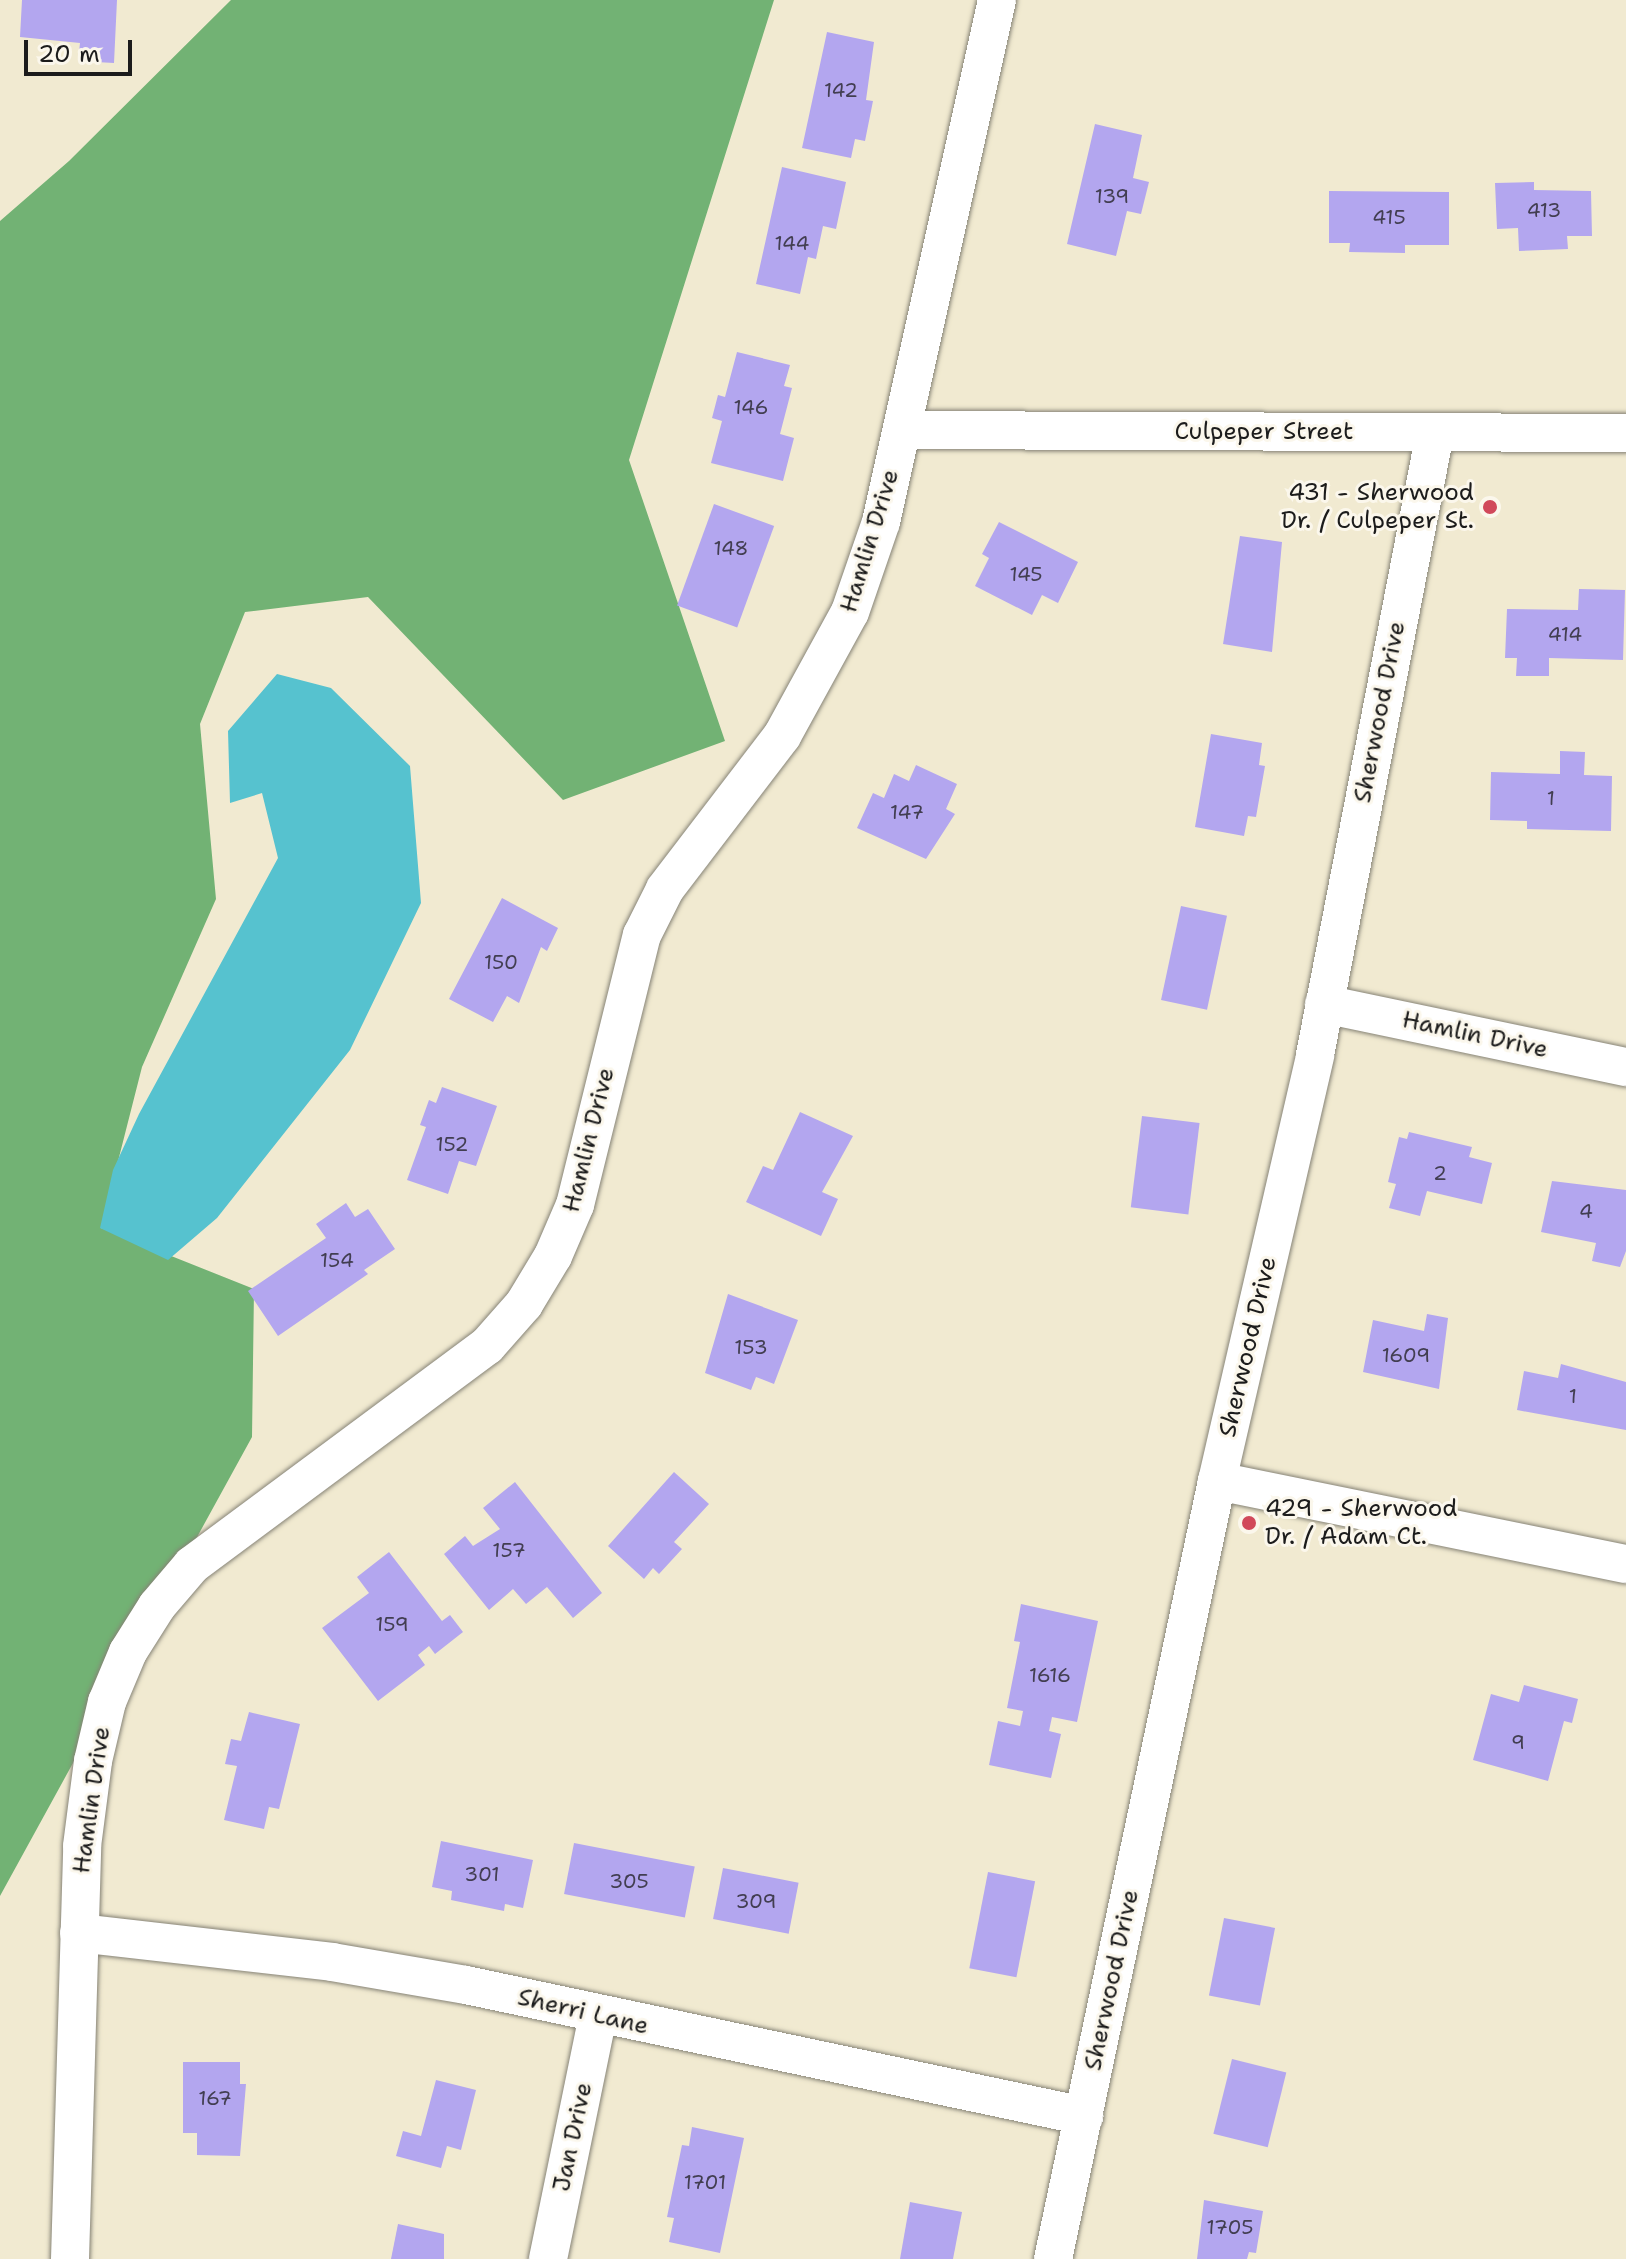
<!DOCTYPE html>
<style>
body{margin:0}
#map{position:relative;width:1626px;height:2259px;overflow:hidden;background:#f1ead1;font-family:"Shantell Sans",sans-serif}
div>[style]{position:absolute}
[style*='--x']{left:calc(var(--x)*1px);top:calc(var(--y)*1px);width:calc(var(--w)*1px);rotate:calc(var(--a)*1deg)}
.forest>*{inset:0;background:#72b274}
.water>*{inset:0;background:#56c2cf}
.building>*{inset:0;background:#b3a6ef;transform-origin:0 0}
.roads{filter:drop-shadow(0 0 2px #868376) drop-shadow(0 0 2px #868376)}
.minor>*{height:38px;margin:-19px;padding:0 19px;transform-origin:19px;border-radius:19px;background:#fff}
.dots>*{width:22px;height:22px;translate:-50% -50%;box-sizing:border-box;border:4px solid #fbf7ec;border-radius:50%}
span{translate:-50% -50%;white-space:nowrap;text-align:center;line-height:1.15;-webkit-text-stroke:6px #fbf7ec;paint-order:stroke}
.number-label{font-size:20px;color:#423e51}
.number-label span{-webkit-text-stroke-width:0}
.street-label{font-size:24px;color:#1c1c1c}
.poi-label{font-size:24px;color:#1c1c1c}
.right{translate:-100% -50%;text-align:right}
.left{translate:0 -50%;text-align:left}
.scale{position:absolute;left:24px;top:40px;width:108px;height:36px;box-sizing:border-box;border:4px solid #1c1c1c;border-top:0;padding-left:10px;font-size:24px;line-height:28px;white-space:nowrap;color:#1c1c1c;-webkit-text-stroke:6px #fbf7ec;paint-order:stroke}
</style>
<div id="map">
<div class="forest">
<div style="clip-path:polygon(231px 0,774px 0,629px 460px,725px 741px,563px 800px,368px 597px,245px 612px,200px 724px,216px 899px,142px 1067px,101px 1228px,254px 1289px,252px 1437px,0 1896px,0 221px,69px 161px)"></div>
</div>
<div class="water">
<div style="clip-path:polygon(277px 674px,331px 688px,410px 766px,421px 903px,350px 1050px,217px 1218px,168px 1260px,100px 1228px,113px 1170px,139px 1114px,278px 858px,262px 793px,230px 803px,228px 731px)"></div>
</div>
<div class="building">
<div style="clip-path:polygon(22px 0,117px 0,114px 63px,78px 61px,80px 43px,20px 37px)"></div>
<div style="clip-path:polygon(827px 32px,874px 42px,866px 100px,873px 101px,865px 141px,855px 139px,851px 158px,802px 148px)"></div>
<div style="clip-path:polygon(1095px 124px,1142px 135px,1133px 178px,1149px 182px,1141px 214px,1127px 211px,1116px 256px,1067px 244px)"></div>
<div style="clip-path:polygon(782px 167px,846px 182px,836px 229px,823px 226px,816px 259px,808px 257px,800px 294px,756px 284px)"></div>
<div style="clip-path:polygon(1534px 182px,1534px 190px,1591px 191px,1592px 236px,1567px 236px,1568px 249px,1519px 251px,1518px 228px,1497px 229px,1495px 183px)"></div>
<div style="clip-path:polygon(1329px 191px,1449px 192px,1449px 245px,1405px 245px,1405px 253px,1349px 252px,1350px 243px,1329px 243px)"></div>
<div style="clip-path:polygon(737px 352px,790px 365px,784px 386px,792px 388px,780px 434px,794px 438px,783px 481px,711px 463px,722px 421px,712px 418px,718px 395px,725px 397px)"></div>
<div style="left:714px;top:504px;width:64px;height:108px;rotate:20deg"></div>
<div style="clip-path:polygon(999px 522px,1078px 562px,1058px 603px,1042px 595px,1032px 615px,975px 586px,989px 558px,982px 554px)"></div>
<div style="clip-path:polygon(1240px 536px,1282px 542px,1272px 652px,1223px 644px)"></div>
<div style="clip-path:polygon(1579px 589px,1625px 590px,1623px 660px,1549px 658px,1549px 676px,1516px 676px,1517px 658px,1505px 658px,1507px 609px,1578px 610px)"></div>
<div style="clip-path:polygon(1211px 734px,1262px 743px,1259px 765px,1265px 766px,1256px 817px,1248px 816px,1244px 836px,1195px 827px)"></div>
<div style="clip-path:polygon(1560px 751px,1585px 752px,1584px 775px,1612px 776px,1611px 831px,1527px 829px,1527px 821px,1490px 820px,1491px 772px,1560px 774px)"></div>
<div style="clip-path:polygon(916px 765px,957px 784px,946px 809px,955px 814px,926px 859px,857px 828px,873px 793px,884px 798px,894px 774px,909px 781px)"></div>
<div style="clip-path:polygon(502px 898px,558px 928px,547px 951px,541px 947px,519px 1003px,507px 996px,493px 1022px,449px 999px)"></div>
<div style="left:1181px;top:906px;width:47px;height:96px;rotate:12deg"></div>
<div style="clip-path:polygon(442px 1087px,497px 1106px,476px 1166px,459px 1161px,448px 1194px,407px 1180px,426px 1127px,420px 1125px,429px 1100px,436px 1103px)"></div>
<div style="clip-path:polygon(800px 1112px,853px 1136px,822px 1192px,838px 1199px,821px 1236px,746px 1202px,763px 1166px,773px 1170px)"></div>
<div style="left:1142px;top:1116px;width:58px;height:92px;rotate:7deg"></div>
<div style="clip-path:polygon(1409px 1132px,1472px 1147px,1469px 1157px,1492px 1163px,1482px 1204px,1427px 1191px,1420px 1216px,1389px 1208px,1396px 1184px,1388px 1182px,1399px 1137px,1407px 1139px)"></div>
<div style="clip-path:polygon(1552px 1181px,1626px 1190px,1626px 1251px,1620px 1267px,1592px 1261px,1596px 1243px,1541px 1232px)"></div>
<div style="clip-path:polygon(346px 1203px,355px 1217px,368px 1209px,395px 1249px,364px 1270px,368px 1274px,278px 1336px,248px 1291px,326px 1238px,316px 1224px)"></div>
<div style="clip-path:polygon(728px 1294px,798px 1320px,774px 1384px,756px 1377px,751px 1390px,705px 1373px)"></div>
<div style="clip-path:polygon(1427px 1314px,1448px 1318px,1439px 1389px,1363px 1372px,1373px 1320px,1424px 1331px)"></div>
<div style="clip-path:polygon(1561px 1364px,1626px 1382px,1626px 1430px,1517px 1410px,1524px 1371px,1558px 1378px)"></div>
<div style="clip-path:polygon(674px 1472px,709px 1504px,674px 1542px,682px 1549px,659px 1574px,653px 1568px,644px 1579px,608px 1546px)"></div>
<div style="clip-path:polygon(515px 1482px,602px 1593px,573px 1618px,547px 1587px,526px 1604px,513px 1589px,489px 1610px,444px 1554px,465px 1536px,473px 1546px,500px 1529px,483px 1508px)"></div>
<div style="clip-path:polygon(389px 1552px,442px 1621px,450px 1615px,463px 1632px,435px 1654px,429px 1646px,418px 1655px,425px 1665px,378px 1701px,322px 1628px,369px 1593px,357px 1577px)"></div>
<div style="clip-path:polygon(1021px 1604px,1098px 1621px,1077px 1722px,1052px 1717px,1049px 1731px,1061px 1734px,1051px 1778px,989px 1765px,998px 1721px,1020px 1726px,1023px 1711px,1007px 1708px,1020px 1642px,1014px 1641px)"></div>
<div style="clip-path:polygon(1524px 1685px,1578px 1699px,1572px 1723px,1564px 1721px,1548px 1781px,1473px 1760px,1491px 1694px,1519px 1702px)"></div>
<div style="clip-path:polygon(249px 1712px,300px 1724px,279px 1809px,269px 1807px,264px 1829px,224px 1820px,237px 1766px,225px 1764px,231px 1739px,241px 1741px)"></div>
<div style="clip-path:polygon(441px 1841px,533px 1860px,523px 1908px,505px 1904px,504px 1911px,451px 1900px,452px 1891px,432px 1887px)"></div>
<div style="left:574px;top:1843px;width:123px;height:52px;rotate:11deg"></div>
<div style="left:723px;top:1868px;width:77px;height:52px;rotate:11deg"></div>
<div style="left:988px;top:1872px;width:48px;height:98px;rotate:11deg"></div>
<div style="left:1224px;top:1918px;width:52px;height:79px;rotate:11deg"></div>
<div style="left:1232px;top:2059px;width:56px;height:77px;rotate:14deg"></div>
<div style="clip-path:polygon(183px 2062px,240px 2062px,240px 2084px,246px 2084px,240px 2156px,197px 2155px,197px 2133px,183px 2133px)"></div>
<div style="clip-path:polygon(436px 2080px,476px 2090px,461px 2150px,447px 2146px,441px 2168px,396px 2156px,403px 2131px,421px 2136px)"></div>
<div style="clip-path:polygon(692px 2127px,744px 2138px,720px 2253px,669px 2242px,674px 2218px,667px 2217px,682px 2145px,689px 2146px)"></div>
<div style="clip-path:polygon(1204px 2200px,1263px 2211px,1256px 2253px,1249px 2252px,1247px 2259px,1197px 2259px)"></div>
<div style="clip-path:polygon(910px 2202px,962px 2212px,953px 2259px,900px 2259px)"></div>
<div style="clip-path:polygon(398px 2224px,444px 2234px,444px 2259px,391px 2259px)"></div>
</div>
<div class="roads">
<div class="minor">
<div style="--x:902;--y:430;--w:724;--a:0.24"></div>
<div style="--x:1324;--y:1004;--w:309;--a:11.8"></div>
<div style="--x:1217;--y:1481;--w:417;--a:11.5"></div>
<div style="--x:79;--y:1933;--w:255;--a:6.5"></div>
<div style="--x:332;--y:1962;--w:136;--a:9.7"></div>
<div style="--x:466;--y:1985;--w:632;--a:11.97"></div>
<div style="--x:70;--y:2259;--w:413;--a:-88.3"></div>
<div style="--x:82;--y:1846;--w:86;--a:-82.6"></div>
<div style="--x:93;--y:1761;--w:61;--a:-76.7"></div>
<div style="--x:107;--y:1702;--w:54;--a:-67.2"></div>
<div style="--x:128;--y:1652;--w:54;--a:-57.8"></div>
<div style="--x:157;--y:1606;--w:54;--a:-49.5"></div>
<div style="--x:192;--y:1565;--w:367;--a:-36.6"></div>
<div style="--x:487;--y:1346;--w:56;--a:-48.6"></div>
<div style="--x:524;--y:1304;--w:56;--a:-58.9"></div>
<div style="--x:553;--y:1256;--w:56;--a:-66.7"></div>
<div style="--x:575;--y:1205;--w:278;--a:-76.1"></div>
<div style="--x:642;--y:935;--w:51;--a:-63.4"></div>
<div style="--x:665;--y:889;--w:193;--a:-52.6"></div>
<div style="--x:782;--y:736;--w:141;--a:-61.3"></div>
<div style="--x:850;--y:612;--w:95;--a:-71"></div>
<div style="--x:881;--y:522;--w:535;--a:-77.47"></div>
<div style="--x:548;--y:2259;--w:248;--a:-78.4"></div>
<div style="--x:1053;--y:2259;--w:795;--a:-78.1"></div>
<div style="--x:1217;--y:1481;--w:437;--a:-77"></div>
<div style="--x:1315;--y:1055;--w:633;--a:-79.08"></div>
</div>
</div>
<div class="dots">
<div style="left:1490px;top:507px;background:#d1495b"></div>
<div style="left:1249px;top:1523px;background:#d1495b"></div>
</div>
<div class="number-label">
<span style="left:841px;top:90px">142</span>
<span style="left:1112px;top:196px">139</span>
<span style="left:1544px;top:210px">413</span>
<span style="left:1389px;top:217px">415</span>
<span style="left:792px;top:243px">144</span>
<span style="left:751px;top:407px">146</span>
<span style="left:731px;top:548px">148</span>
<span style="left:1026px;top:574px">145</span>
<span style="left:1565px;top:634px">414</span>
<span style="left:1551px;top:798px">1</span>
<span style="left:907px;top:812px">147</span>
<span style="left:501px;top:962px">150</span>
<span style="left:452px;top:1144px">152</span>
<span style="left:1440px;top:1173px">2</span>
<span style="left:1586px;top:1211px">4</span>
<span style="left:337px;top:1260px">154</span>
<span style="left:751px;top:1347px">153</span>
<span style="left:1406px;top:1355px">1609</span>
<span style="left:1573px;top:1396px">1</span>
<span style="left:509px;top:1550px">157</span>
<span style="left:392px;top:1624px">159</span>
<span style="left:1050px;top:1675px">1616</span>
<span style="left:1518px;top:1742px">9</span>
<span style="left:482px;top:1874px">301</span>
<span style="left:629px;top:1881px">305</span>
<span style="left:756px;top:1901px">309</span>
<span style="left:215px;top:2098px">167</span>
<span style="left:705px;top:2182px">1701</span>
<span style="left:1230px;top:2227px">1705</span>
</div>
<div class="street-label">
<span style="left:1264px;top:432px">Culpeper Street</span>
<span style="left:870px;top:541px;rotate:-73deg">Hamlin Drive</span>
<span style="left:1380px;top:712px;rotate:-79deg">Sherwood Drive</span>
<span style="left:1475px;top:1035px;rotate:12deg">Hamlin Drive</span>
<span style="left:589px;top:1140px;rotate:-76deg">Hamlin Drive</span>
<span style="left:1248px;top:1347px;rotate:-77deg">Sherwood Drive</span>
<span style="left:92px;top:1800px;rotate:-82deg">Hamlin Drive</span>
<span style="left:1112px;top:1980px;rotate:-78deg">Sherwood Drive</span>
<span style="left:583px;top:2012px;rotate:13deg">Sherri Lane</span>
<span style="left:573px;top:2137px;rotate:-78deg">Jan Drive</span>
</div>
<div class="poi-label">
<span class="right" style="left:1474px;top:507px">431 - Sherwood<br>Dr. / Culpeper St.</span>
<span class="left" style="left:1265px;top:1523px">429 - Sherwood<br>Dr. / Adam Ct.</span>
</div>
<div class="scale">20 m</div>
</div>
